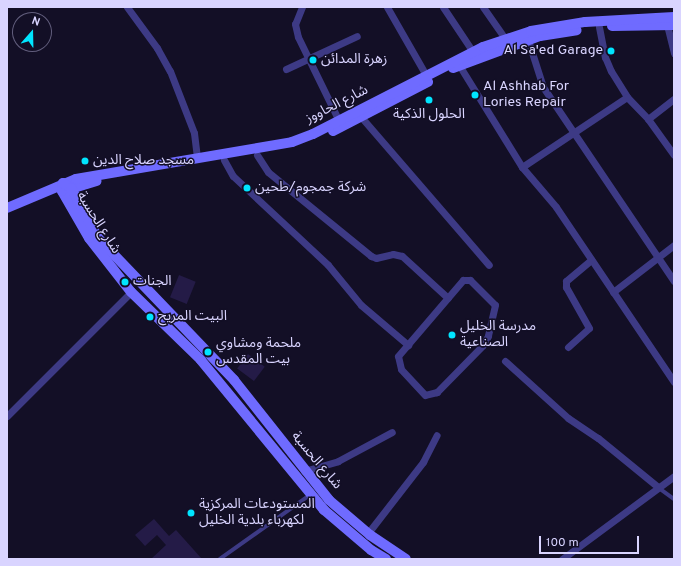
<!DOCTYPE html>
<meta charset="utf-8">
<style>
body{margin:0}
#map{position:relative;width:681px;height:566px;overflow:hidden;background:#130f26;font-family:Overpass,"Noto Sans Arabic",sans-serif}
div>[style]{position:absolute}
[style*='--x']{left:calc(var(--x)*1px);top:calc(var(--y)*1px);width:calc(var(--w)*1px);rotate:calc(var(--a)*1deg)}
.building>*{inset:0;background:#241b47;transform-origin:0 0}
.lane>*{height:3.5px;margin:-1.75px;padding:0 1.75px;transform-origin:1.75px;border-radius:1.75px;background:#3d3a85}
.street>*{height:7px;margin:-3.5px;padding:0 3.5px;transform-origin:3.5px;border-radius:3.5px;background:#3d3a85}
.secondary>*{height:10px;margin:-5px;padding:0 5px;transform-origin:5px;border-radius:5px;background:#6f6bff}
.dots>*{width:11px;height:11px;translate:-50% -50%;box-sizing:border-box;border:2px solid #130f26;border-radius:50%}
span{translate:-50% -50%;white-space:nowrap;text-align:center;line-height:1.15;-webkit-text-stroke:3px #130f26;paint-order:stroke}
.poi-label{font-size:14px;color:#d9d4ff}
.right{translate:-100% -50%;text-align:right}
.left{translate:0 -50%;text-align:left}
.street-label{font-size:14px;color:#d9d4ff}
.frame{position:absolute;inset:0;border:8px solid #d9d4ff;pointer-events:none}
.north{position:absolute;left:12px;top:12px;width:40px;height:40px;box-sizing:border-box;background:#130f26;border:1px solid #625e7d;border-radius:50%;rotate:20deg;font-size:11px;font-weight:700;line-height:16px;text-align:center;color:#d9d4ff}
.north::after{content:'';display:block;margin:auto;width:14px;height:18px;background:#00e5ff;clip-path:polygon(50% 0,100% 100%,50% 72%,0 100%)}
.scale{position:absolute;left:539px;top:536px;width:100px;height:18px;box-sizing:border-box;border:2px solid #d9d4ff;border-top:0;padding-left:5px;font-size:12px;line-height:14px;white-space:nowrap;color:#d9d4ff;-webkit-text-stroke:3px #130f26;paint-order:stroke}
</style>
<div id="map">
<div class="building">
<div style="left:179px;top:275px;width:18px;height:24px;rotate:22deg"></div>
<div style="left:248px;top:354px;width:21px;height:18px;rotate:37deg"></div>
<div style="clip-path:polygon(154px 519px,169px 536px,176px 530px,202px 559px,151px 559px,166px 545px,157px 535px,145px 546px,135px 535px)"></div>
</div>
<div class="lane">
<div style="--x:659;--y:488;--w:19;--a:36"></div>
<div style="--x:220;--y:559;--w:110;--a:-35.4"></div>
</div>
<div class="street">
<div style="--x:127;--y:7;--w:51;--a:53.8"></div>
<div style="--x:157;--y:48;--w:26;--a:61"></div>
<div style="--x:170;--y:71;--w:66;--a:68.8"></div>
<div style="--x:194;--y:133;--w:24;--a:83"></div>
<div style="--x:302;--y:7;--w:18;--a:112"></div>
<div style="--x:295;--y:24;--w:13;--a:77"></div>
<div style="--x:298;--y:37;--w:93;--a:64"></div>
<div style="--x:387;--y:7;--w:78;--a:60.2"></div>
<div style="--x:443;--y:7;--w:54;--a:56.3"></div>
<div style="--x:483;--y:7;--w:39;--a:55"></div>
<div style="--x:667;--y:25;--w:29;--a:76"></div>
<div style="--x:599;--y:27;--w:31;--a:79"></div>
<div style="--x:605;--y:57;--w:15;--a:67"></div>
<div style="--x:611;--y:71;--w:31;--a:58"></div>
<div style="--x:627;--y:97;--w:30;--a:46"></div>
<div style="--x:648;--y:119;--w:44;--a:54.2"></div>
<div style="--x:528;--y:40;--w:49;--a:72.3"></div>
<div style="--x:543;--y:87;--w:234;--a:56"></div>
<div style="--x:459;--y:65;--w:120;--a:58.3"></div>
<div style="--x:522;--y:167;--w:52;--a:49.6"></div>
<div style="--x:556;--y:207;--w:211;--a:56"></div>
<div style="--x:286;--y:69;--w:78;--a:-24.9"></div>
<div style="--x:362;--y:118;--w:194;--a:49.2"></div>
<div style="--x:648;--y:119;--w:33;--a:-38"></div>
<div style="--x:257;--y:155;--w:20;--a:57"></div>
<div style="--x:268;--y:172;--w:133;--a:39.2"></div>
<div style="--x:371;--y:256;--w:5;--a:22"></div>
<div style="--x:376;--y:258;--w:17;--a:-13"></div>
<div style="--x:393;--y:254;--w:9;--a:13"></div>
<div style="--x:402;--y:256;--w:62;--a:42.4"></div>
<div style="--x:224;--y:160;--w:18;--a:61"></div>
<div style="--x:233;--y:176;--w:130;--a:43.1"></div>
<div style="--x:328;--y:265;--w:52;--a:50.5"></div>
<div style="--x:361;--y:305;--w:62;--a:40.4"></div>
<div style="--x:522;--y:167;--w:126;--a:-33.7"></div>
<div style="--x:463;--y:280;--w:7;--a:0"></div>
<div style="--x:470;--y:280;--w:35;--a:45"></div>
<div style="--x:495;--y:305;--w:32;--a:103"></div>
<div style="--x:488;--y:336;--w:10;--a:119"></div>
<div style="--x:483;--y:345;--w:66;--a:134.4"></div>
<div style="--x:437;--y:392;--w:12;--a:166"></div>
<div style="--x:425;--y:395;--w:35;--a:-133"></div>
<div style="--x:401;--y:369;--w:13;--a:-103"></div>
<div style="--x:398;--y:356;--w:100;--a:-49.5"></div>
<div style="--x:613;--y:292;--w:77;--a:-37.6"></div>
<div style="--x:568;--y:347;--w:28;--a:-42"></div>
<div style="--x:589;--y:328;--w:47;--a:-119.3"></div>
<div style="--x:566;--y:287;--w:6;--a:-90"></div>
<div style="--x:566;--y:281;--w:33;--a:-40"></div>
<div style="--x:505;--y:361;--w:85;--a:42.1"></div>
<div style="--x:568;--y:418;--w:36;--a:34"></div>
<div style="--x:598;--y:438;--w:77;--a:39.2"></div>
<div style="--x:7;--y:416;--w:175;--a:-45"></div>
<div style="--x:304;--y:471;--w:35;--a:-16"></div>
<div style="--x:338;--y:461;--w:61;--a:-28.2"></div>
<div style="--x:368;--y:533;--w:90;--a:-52.2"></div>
<div style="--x:423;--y:462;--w:30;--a:-63"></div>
<div style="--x:562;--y:559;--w:139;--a:-36.5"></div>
</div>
<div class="secondary">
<div style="--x:612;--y:26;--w:62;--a:-0.9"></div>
<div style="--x:453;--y:68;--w:93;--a:-20.2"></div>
<div style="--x:540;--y:36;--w:37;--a:-9"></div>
<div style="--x:333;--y:131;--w:107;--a:-27.3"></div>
<div style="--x:64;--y:191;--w:34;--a:-17"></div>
<div style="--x:7;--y:208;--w:75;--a:-22.8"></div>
<div style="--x:76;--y:179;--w:219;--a:-9.7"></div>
<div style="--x:292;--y:142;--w:22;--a:-21"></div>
<div style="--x:313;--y:134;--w:191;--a:-27.1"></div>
<div style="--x:483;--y:47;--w:51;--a:-18.4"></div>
<div style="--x:531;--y:31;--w:55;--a:-9.5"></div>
<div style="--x:585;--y:22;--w:89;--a:-3.2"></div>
<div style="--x:386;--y:559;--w:17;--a:-149"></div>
<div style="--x:371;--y:550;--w:62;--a:-139.6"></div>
<div style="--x:324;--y:510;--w:194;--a:-129.4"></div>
<div style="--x:201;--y:360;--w:98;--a:-135.8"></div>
<div style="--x:131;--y:292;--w:68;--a:-127.9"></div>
<div style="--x:89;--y:238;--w:54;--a:-119.9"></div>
<div style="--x:62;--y:191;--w:8;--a:-83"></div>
<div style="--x:63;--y:183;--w:9;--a:32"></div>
<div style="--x:71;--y:188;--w:57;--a:61.6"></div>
<div style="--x:98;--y:238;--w:197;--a:46.2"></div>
<div style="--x:234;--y:380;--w:153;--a:51.6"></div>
<div style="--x:329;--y:500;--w:54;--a:40.5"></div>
<div style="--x:370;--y:535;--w:43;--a:33.7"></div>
</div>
<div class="dots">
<div style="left:611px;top:51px;background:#00e5ff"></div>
<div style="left:313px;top:60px;background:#00e5ff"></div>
<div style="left:475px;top:95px;background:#00e5ff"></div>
<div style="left:429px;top:100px;background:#00e5ff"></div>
<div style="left:85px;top:161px;background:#00e5ff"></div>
<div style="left:247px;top:188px;background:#00e5ff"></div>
<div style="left:125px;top:282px;background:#00e5ff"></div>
<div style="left:150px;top:317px;background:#00e5ff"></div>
<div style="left:452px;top:335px;background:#00e5ff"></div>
<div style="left:208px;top:352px;background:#00e5ff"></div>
<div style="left:191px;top:513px;background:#00e5ff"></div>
</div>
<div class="poi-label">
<span class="right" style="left:603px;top:51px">Al Sa'ed Garage</span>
<span class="left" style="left:321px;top:60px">زهرة المدائن</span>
<span class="left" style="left:483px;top:95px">Al Ashhab For<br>Lories Repair</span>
<span style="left:429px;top:115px">الحلول الذكية</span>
<span class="left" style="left:93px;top:161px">مسجد صلاح الدين</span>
<span class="left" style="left:255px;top:188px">شركة جمجوم/طحين</span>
<span class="left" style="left:133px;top:282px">الجنات</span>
<span class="left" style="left:158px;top:317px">البيت المريح</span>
<span class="left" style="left:460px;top:335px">مدرسة الخليل<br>الصناعية</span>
<span class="left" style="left:216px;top:352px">ملحمة ومشاوي<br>بيت المقدس</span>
<span class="left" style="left:199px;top:513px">المستودعات المركزية<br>لكهرباء بلدية الخليل</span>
</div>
<div class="street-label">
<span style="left:337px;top:105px;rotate:-27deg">شارع الحاووز</span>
<span style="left:98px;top:223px;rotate:58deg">شارع الحسبة</span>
<span style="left:316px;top:461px;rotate:50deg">شارع الحسبة</span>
</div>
<div class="frame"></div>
<div class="north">N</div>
<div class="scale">100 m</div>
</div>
